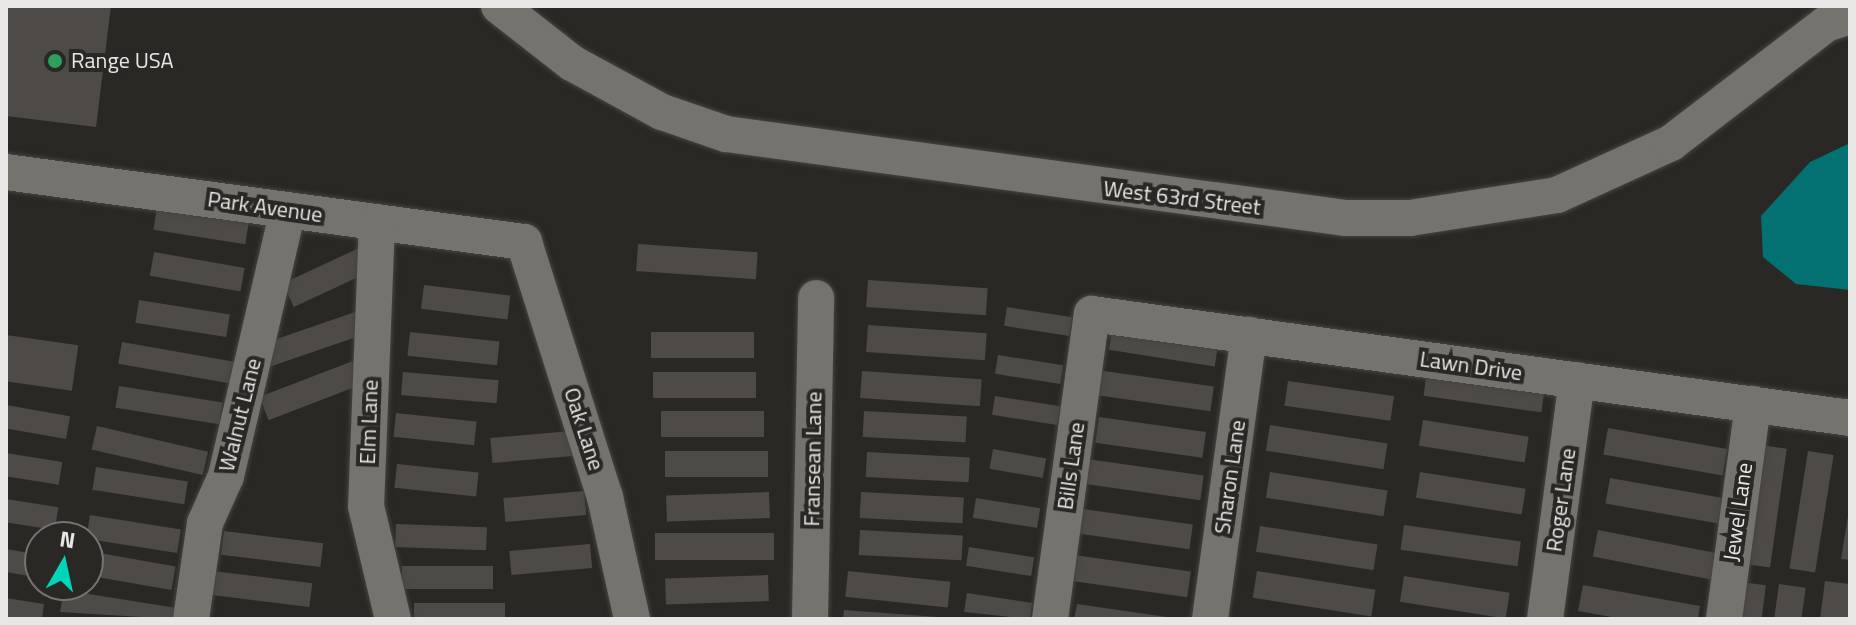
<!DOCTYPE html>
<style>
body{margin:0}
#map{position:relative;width:1856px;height:625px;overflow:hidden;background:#292825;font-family:"Titillium Web",sans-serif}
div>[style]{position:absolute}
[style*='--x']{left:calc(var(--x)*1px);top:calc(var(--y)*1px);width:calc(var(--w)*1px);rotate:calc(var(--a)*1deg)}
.water>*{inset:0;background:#037071}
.building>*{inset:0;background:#4e4a47;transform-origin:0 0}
.roads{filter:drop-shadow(0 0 2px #454442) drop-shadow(0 0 2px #454442)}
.minor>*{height:36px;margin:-18px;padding:0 18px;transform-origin:18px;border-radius:18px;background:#74736e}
.dots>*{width:22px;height:22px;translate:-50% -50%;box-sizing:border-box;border:4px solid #292825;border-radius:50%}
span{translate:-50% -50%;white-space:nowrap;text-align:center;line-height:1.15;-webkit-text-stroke:8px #292825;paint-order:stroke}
.poi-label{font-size:22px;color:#e8e7e5}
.left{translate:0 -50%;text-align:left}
.street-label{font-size:22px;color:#e8e7e5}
.frame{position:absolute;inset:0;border:8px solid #e8e7e5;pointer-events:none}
.north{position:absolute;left:24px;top:521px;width:80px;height:80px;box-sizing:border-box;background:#292825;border:2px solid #757472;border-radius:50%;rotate:9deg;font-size:22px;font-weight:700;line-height:32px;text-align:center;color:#e8e7e5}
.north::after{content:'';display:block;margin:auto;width:28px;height:36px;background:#00d5b7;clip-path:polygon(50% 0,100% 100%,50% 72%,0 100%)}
</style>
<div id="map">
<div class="water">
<div style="clip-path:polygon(1850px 143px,1850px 290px,1796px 284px,1763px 257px,1761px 216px,1810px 162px)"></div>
</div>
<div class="building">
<div style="clip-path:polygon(6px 6px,111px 6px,96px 127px,6px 116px)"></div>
<div style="left:157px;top:207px;width:93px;height:23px;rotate:9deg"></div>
<div style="left:638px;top:244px;width:120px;height:27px;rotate:4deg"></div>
<div style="left:359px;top:248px;width:26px;height:84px;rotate:65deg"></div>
<div style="left:154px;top:252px;width:92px;height:24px;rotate:10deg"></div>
<div style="left:868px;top:280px;width:120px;height:27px;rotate:4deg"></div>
<div style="left:424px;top:285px;width:87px;height:24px;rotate:7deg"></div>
<div style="left:139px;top:300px;width:92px;height:23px;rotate:9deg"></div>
<div style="left:1007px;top:307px;width:66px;height:19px;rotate:9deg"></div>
<div style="left:358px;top:311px;width:24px;height:100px;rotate:71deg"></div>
<div style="left:1113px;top:324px;width:107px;height:26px;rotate:9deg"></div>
<div style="left:868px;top:325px;width:119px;height:27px;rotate:4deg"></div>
<div style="left:410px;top:332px;width:90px;height:24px;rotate:6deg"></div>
<div style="left:651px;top:332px;width:103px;height:26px"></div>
<div style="left:6px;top:335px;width:73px;height:46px;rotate:8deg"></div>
<div style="left:122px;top:342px;width:114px;height:22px;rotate:10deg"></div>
<div style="left:998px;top:355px;width:66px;height:19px;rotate:9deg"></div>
<div style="left:353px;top:361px;width:25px;height:100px;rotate:69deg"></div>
<div style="left:1097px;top:370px;width:118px;height:25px;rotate:8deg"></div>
<div style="left:862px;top:371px;width:120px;height:27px;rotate:4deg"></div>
<div style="left:1427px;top:371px;width:119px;height:25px;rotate:8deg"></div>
<div style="left:403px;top:372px;width:96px;height:23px;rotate:5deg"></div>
<div style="left:756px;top:372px;width:26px;height:103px;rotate:90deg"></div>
<div style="left:1288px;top:381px;width:107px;height:25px;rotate:8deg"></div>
<div style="left:119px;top:386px;width:105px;height:22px;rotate:9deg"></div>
<div style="left:995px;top:396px;width:66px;height:19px;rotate:9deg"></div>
<div style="left:6px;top:405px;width:65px;height:23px;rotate:10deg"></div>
<div style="left:661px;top:411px;width:103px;height:26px"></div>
<div style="left:864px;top:411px;width:103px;height:26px;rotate:3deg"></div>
<div style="left:396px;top:413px;width:81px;height:24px;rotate:6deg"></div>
<div style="left:1099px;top:417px;width:108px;height:26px;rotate:8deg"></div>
<div style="left:1423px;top:420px;width:107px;height:26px;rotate:9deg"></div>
<div style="left:1270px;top:425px;width:119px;height:26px;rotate:9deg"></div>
<div style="left:97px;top:426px;width:114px;height:24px;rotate:13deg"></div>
<div style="left:1608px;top:428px;width:121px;height:27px;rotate:10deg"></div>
<div style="left:571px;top:431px;width:25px;height:81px;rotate:85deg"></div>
<div style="left:1760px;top:445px;width:27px;height:120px;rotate:8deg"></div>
<div style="left:993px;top:449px;width:54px;height:20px;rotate:10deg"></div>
<div style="left:768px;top:451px;width:26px;height:103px;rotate:90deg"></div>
<div style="left:1808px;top:451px;width:26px;height:119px;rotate:9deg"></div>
<div style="left:867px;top:452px;width:103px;height:25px;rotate:3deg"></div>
<div style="left:6px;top:453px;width:57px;height:23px;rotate:9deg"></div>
<div style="left:1087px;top:459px;width:118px;height:25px;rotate:8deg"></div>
<div style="left:397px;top:464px;width:82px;height:24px;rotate:6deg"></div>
<div style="left:96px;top:467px;width:93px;height:23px;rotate:9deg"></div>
<div style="left:1270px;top:472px;width:119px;height:26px;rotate:9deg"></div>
<div style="left:1420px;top:472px;width:107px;height:26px;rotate:9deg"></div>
<div style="left:1610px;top:478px;width:119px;height:26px;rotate:10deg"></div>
<div style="left:584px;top:491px;width:24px;height:81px;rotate:85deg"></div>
<div style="left:769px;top:492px;width:26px;height:103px;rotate:88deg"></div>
<div style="left:861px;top:492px;width:103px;height:26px;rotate:3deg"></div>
<div style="left:976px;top:498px;width:65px;height:20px;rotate:9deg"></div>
<div style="left:6px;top:499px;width:53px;height:23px;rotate:9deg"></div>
<div style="clip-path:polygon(1850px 504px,1850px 560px,1841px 559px)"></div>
<div style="left:1076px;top:508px;width:118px;height:25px;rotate:8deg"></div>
<div style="left:90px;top:515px;width:92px;height:24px;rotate:9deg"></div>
<div style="left:396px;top:524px;width:91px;height:23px;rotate:2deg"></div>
<div style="left:1404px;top:525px;width:118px;height:25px;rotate:8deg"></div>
<div style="left:1260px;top:526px;width:119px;height:26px;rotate:9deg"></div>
<div style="left:860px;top:530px;width:103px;height:25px;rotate:3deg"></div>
<div style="left:1598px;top:530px;width:120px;height:27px;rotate:11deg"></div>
<div style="left:224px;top:531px;width:100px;height:24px;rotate:7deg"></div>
<div style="left:655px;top:533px;width:119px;height:27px"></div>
<div style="left:590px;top:544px;width:24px;height:81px;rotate:85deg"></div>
<div style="left:969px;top:547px;width:66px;height:19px;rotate:9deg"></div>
<div style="clip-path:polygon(6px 549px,40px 555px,40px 578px,6px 572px)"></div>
<div style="left:88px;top:551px;width:89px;height:24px;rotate:10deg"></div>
<div style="left:1074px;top:555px;width:118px;height:26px;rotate:8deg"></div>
<div style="left:493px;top:566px;width:23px;height:91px;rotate:90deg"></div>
<div style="left:213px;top:571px;width:100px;height:24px;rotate:7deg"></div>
<div style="left:848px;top:571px;width:103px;height:26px;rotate:6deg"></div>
<div style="left:1257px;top:571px;width:120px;height:27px;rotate:9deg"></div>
<div style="left:768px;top:575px;width:26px;height:103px;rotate:88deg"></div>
<div style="left:1404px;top:576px;width:107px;height:26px;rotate:9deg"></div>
<div style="clip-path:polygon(1825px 581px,1850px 584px,1848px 619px,1820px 619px)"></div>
<div style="left:1740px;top:582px;width:26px;height:37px;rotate:7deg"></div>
<div style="left:1779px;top:584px;width:27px;height:35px;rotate:8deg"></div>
<div style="clip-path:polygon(1583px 585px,1700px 606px,1698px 619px,1623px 619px,1578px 611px)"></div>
<div style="clip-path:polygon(64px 590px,176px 608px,174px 619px,60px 612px)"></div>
<div style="clip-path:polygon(967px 593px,1032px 603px,1030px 619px,964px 612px)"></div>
<div style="clip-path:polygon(6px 598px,44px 604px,42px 619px,6px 619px)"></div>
<div style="left:505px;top:603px;width:16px;height:91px;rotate:90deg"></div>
<div style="clip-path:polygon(1077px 604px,1167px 617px,1167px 619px,1074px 619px)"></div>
<div style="clip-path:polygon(844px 610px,938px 617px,938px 619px,843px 619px)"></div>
</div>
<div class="roads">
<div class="minor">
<div style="--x:499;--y:6;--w:93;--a:38"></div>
<div style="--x:572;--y:63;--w:102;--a:28.6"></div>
<div style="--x:662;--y:112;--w:68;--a:19"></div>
<div style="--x:726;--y:134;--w:626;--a:7.72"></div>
<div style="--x:1346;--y:218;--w:64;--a:0"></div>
<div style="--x:1410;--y:218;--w:149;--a:-8.9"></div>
<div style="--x:1557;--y:195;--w:125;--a:-24.5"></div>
<div style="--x:1671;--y:143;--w:195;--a:-37.5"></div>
<div style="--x:1826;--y:24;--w:25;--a:-18"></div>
<div style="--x:6;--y:172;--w:523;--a:7.7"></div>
<div style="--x:524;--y:242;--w:268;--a:72.4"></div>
<div style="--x:605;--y:497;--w:125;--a:77.5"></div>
<div style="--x:377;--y:222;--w:284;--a:92.2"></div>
<div style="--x:366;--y:506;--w:116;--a:76.6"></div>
<div style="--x:191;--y:619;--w:97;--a:-81.7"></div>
<div style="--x:205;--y:523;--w:51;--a:-65.9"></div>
<div style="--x:226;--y:476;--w:273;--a:-76.9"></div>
<div style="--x:810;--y:619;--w:321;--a:-88.9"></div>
<div style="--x:1050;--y:619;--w:308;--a:-82.2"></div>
<div style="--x:1092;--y:314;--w:765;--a:7.81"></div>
<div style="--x:1210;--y:619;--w:287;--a:-82.2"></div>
<div style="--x:1545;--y:619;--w:241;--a:-82.4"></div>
<div style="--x:1724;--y:619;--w:217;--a:-82.3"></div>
</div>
</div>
<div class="dots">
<div style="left:55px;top:61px;background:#2e9e5b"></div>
</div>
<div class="poi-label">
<span class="left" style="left:71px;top:61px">Range USA</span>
</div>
<div class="street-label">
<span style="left:1182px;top:198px;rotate:7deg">West 63rd Street</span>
<span style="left:265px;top:207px;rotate:8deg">Park Avenue</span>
<span style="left:1471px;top:366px;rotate:8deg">Lawn Drive</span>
<span style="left:240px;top:415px;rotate:-76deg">Walnut Lane</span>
<span style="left:369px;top:422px;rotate:-88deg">Elm Lane</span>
<span style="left:584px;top:429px;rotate:72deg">Oak Lane</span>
<span style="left:813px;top:459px;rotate:-89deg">Fransean Lane</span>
<span style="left:1071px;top:466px;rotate:-82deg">Bills Lane</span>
<span style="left:1230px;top:477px;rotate:-82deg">Sharon Lane</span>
<span style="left:1561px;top:500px;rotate:-82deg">Roger Lane</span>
<span style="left:1738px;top:512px;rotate:-82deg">Jewel Lane</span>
</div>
<div class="frame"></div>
<div class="north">N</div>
</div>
